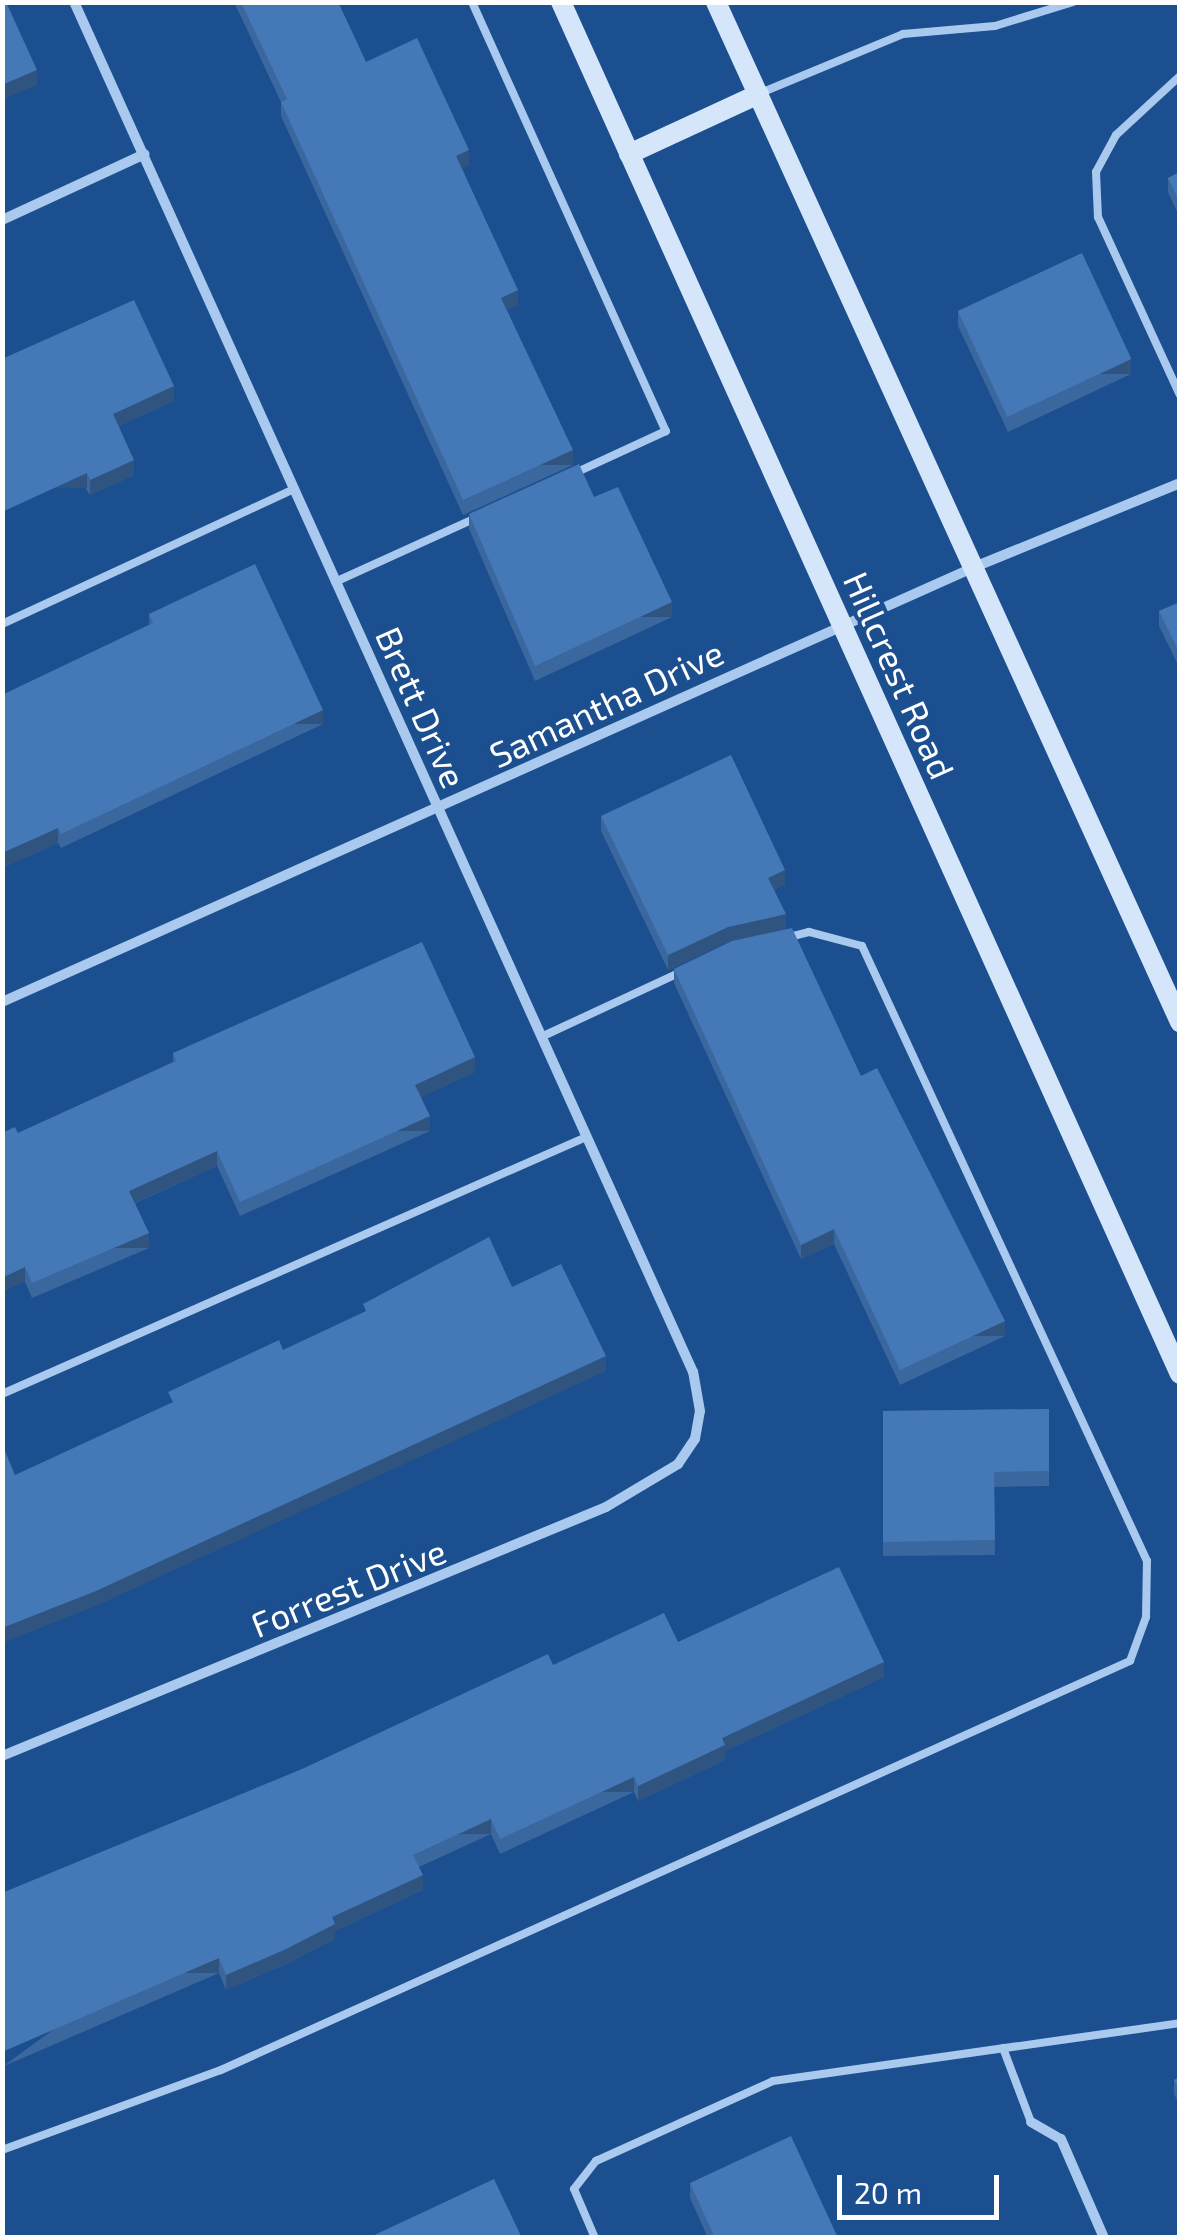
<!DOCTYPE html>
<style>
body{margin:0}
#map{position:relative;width:1182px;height:2240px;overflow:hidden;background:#1b4f8f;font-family:"Exo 2",sans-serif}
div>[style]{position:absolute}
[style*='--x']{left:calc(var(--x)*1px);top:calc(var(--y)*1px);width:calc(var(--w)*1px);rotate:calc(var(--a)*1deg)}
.service>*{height:8px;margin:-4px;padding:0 4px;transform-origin:4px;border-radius:4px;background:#a9c9ee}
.minor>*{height:10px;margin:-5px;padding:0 5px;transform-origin:5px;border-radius:5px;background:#a9c9ee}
.secondary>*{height:20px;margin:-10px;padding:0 10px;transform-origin:10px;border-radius:10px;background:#d6e6fa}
.wall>*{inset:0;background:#3a679d}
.shaded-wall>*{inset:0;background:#305480;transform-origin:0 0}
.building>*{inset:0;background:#4478b7;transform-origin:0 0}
span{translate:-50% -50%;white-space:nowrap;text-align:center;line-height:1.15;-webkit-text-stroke:8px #1b4f8f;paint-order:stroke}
.street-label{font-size:35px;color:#fff}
.frame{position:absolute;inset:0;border:5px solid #fff;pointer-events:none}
.scale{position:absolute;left:837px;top:2175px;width:162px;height:45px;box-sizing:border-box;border:5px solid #fff;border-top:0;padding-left:12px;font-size:30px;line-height:35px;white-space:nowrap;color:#fff;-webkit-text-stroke:8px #1b4f8f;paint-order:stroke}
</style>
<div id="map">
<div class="service">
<div style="--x:472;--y:2;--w:471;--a:65.7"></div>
<div style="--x:666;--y:431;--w:100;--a:155.2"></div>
<div style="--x:1180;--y:76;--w:87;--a:137.3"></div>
<div style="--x:1116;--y:135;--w:42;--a:118.4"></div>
<div style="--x:1096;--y:172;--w:45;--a:87.5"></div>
<div style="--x:1098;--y:217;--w:196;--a:65.3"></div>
<div style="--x:763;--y:92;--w:152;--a:-22.5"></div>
<div style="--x:903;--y:34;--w:92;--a:-5"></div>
<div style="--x:995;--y:26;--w:82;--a:-17.1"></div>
<div style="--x:335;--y:582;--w:155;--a:-24.4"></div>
<div style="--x:2;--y:624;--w:322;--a:-24.8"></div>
<div style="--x:541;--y:1037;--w:154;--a:-24.9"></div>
<div style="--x:2;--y:1394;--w:638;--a:-23.75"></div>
<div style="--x:1003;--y:2048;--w:79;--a:69.3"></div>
<div style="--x:2;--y:2150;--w:233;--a:-20.1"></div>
<div style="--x:221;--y:2070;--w:997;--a:-24.23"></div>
<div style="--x:1130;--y:1661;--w:47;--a:-70"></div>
<div style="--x:1146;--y:1617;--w:56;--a:-89"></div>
<div style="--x:1147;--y:1561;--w:678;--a:-114.86"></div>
<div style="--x:862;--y:946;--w:55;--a:-165.2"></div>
<div style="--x:809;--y:932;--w:21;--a:166"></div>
<div style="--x:595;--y:2238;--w:53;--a:-113.2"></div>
<div style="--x:574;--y:2189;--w:36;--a:-52"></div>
<div style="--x:596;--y:2161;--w:194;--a:-24.3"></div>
<div style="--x:773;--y:2081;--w:411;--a:-8.1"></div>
</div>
<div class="minor">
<div style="--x:2;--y:220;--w:157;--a:-24.8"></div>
<div style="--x:2;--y:1002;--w:1063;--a:-24.1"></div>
<div style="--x:972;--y:568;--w:225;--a:-22.2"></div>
<div style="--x:2;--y:1756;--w:653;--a:-22.4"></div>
<div style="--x:606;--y:1507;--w:84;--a:-30.8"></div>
<div style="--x:678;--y:1464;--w:30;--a:-56"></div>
<div style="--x:695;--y:1439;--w:28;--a:-80"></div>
<div style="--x:700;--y:1411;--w:40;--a:-100"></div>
<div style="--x:693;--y:1372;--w:1503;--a:-114.31"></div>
<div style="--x:1031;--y:2122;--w:34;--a:30"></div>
<div style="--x:1061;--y:2139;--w:108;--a:66.5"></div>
</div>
<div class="secondary">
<div style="--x:561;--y:2;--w:1505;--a:65.72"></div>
<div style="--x:716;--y:2;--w:1121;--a:65.54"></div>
<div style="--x:629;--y:154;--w:143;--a:-24.8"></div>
</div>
<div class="wall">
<div style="clip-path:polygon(234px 2px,338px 2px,366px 62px,469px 165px,462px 168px,518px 305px,507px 310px,573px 465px,463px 515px,281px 116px,281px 102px)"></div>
<div style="clip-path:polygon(1180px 172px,1180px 218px,1168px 192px,1168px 178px)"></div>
<div style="clip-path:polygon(958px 311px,1131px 374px,1008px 432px,958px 326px)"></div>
<div style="clip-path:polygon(2px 359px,174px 401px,119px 426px,134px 475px,90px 495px)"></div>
<div style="clip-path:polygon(594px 497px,672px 617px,535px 681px,469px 529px,469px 514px)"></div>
<div style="clip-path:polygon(1180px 602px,1180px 669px,1159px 626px,1159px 611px)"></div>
<div style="clip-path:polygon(149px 614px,323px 724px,61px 848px,58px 843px,2px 868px,2px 695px,149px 625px)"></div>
<div style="clip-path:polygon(601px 816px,785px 885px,774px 890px,786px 929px,728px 942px,668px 970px,601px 831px)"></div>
<div style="clip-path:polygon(674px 969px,861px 1076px,1005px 1336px,900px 1385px,834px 1244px,801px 1259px,674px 983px)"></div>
<div style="clip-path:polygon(173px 1053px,475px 1072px,421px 1097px,430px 1131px,240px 1216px,217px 1166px,135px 1203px,149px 1248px,32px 1298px,25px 1282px,18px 1133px,173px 1062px)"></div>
<div style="clip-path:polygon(1049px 1409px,1049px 1486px,994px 1487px,995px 1555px,883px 1556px,883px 1411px)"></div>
<div style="clip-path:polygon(678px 1642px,884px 1677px,725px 1751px,725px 1760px,638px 1801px,634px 1792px,500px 1854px,491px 1834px,419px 1867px,423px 1890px,335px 1931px,335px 1939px,284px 1965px,226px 1990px,219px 1973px,2px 2067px,553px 1665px)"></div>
<div style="clip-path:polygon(1180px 2077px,1180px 2106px,1174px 2094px,1174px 2080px)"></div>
<div style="clip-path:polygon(690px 2183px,838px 2238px,708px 2238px,690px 2198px)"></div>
</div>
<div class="shaded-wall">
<div style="clip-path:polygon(37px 70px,37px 85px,2px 100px,2px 85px)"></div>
<div style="clip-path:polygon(469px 150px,469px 165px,456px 171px,456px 156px)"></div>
<div style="clip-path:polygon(518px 290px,518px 305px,501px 313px,501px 298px)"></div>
<div style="left:1131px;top:359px;width:15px;height:136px;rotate:90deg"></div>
<div style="clip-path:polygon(174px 386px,174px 401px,113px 429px,113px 414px)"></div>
<div style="left:573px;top:450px;width:15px;height:121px;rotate:90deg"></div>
<div style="clip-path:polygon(134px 460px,134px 475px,90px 495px,90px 480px)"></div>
<div style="left:87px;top:473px;width:15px;height:94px;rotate:90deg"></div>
<div style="left:672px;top:602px;width:15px;height:151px;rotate:90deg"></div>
<div style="left:323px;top:710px;width:14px;height:290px;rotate:90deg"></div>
<div style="clip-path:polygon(58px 828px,58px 843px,2px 868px,2px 853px)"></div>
<div style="clip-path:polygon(785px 870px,785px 885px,768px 893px,768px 878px)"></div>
<div style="clip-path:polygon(786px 914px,786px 929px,728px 942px,668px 970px,668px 955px,728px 927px)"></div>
<div style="clip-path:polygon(475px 1057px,475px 1072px,415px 1100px,415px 1085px)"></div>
<div style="left:430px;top:1116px;width:15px;height:209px;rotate:90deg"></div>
<div style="clip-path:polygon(217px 1151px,217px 1166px,129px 1205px,129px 1191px)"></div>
<div style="clip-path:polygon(834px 1229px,834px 1244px,801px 1259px,801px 1245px)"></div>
<div style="left:149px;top:1233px;width:15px;height:127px;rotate:90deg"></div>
<div style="clip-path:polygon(25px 1267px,25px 1282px,2px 1292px,2px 1278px)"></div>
<div style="left:1005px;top:1321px;width:15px;height:116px;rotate:90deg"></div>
<div style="clip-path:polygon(606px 1356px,606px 1371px,96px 1606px,2px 1643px,2px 1628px)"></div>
<div style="clip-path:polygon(884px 1662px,884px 1677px,725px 1751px,725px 1760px,638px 1801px,638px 1786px,722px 1738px)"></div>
<div style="left:634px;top:1777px;width:15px;height:148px;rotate:90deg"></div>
<div style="left:491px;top:1819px;width:15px;height:86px;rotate:90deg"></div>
<div style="clip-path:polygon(423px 1875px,423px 1890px,335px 1931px,335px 1939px,284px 1965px,226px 1990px,226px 1975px,332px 1917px)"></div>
<div style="left:219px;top:1958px;width:15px;height:236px;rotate:90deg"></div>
</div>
<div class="building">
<div style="clip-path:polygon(2px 2px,6px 2px,37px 70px,2px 85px)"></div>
<div style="clip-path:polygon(241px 2px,338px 2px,366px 62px,417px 38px,469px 150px,456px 156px,518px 290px,501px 298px,573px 450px,463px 500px,281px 102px,287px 99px)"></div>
<div style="clip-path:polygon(1180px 172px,1180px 203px,1168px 178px)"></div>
<div style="left:1082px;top:253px;width:117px;height:137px;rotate:65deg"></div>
<div style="clip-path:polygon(134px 300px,174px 386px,113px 414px,134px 460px,90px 480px,87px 473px,2px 512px,2px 359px)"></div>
<div style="clip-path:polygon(579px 464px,594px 497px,618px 487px,672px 602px,535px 666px,469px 514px)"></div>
<div style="clip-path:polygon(255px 564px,323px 710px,61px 834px,58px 828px,2px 853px,2px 695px,153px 623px,149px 614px)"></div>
<div style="clip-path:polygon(1180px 602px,1180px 654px,1159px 611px)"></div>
<div style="clip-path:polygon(731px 755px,785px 870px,768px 878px,786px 914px,728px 927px,668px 955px,601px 816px)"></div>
<div style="clip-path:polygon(792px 928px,861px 1076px,877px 1068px,1005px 1321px,900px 1370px,834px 1229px,801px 1245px,674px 969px,732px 941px)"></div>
<div style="clip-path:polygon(422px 942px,475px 1057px,415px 1085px,430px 1116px,240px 1202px,217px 1151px,129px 1191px,149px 1233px,32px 1283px,25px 1267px,2px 1278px,2px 1133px,15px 1127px,18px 1133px,176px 1061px,173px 1053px)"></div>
<div style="clip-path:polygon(489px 1237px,512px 1287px,561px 1264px,606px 1356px,96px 1591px,2px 1628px,2px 1452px,5px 1451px,15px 1475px,173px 1402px,168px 1392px,279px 1340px,283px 1350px,366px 1311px,363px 1304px)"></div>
<div style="clip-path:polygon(1049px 1409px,1049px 1471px,994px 1472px,995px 1540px,883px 1542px,883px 1411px)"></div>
<div style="clip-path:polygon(839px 1567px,884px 1662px,722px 1738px,725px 1745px,638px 1786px,634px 1777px,500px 1839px,491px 1819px,413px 1855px,423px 1875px,332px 1917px,335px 1924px,284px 1950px,226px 1975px,219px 1958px,2px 2052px,2px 1893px,302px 1769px,548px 1654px,553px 1665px,664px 1613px,678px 1642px)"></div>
<div style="clip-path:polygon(1180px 2077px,1180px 2091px,1174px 2080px)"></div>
<div style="clip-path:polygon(791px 2136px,838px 2238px,715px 2238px,690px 2183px)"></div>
<div style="clip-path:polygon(494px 2179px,522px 2238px,368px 2238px)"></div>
</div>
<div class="street-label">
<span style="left:900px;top:675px;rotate:66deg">Hillcrest Road</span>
<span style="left:606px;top:703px;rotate:-25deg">Samantha Drive</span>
<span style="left:422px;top:707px;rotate:66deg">Brett Drive</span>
<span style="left:348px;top:1587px;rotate:-22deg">Forrest Drive</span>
</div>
<div class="frame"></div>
<div class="scale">20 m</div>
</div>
